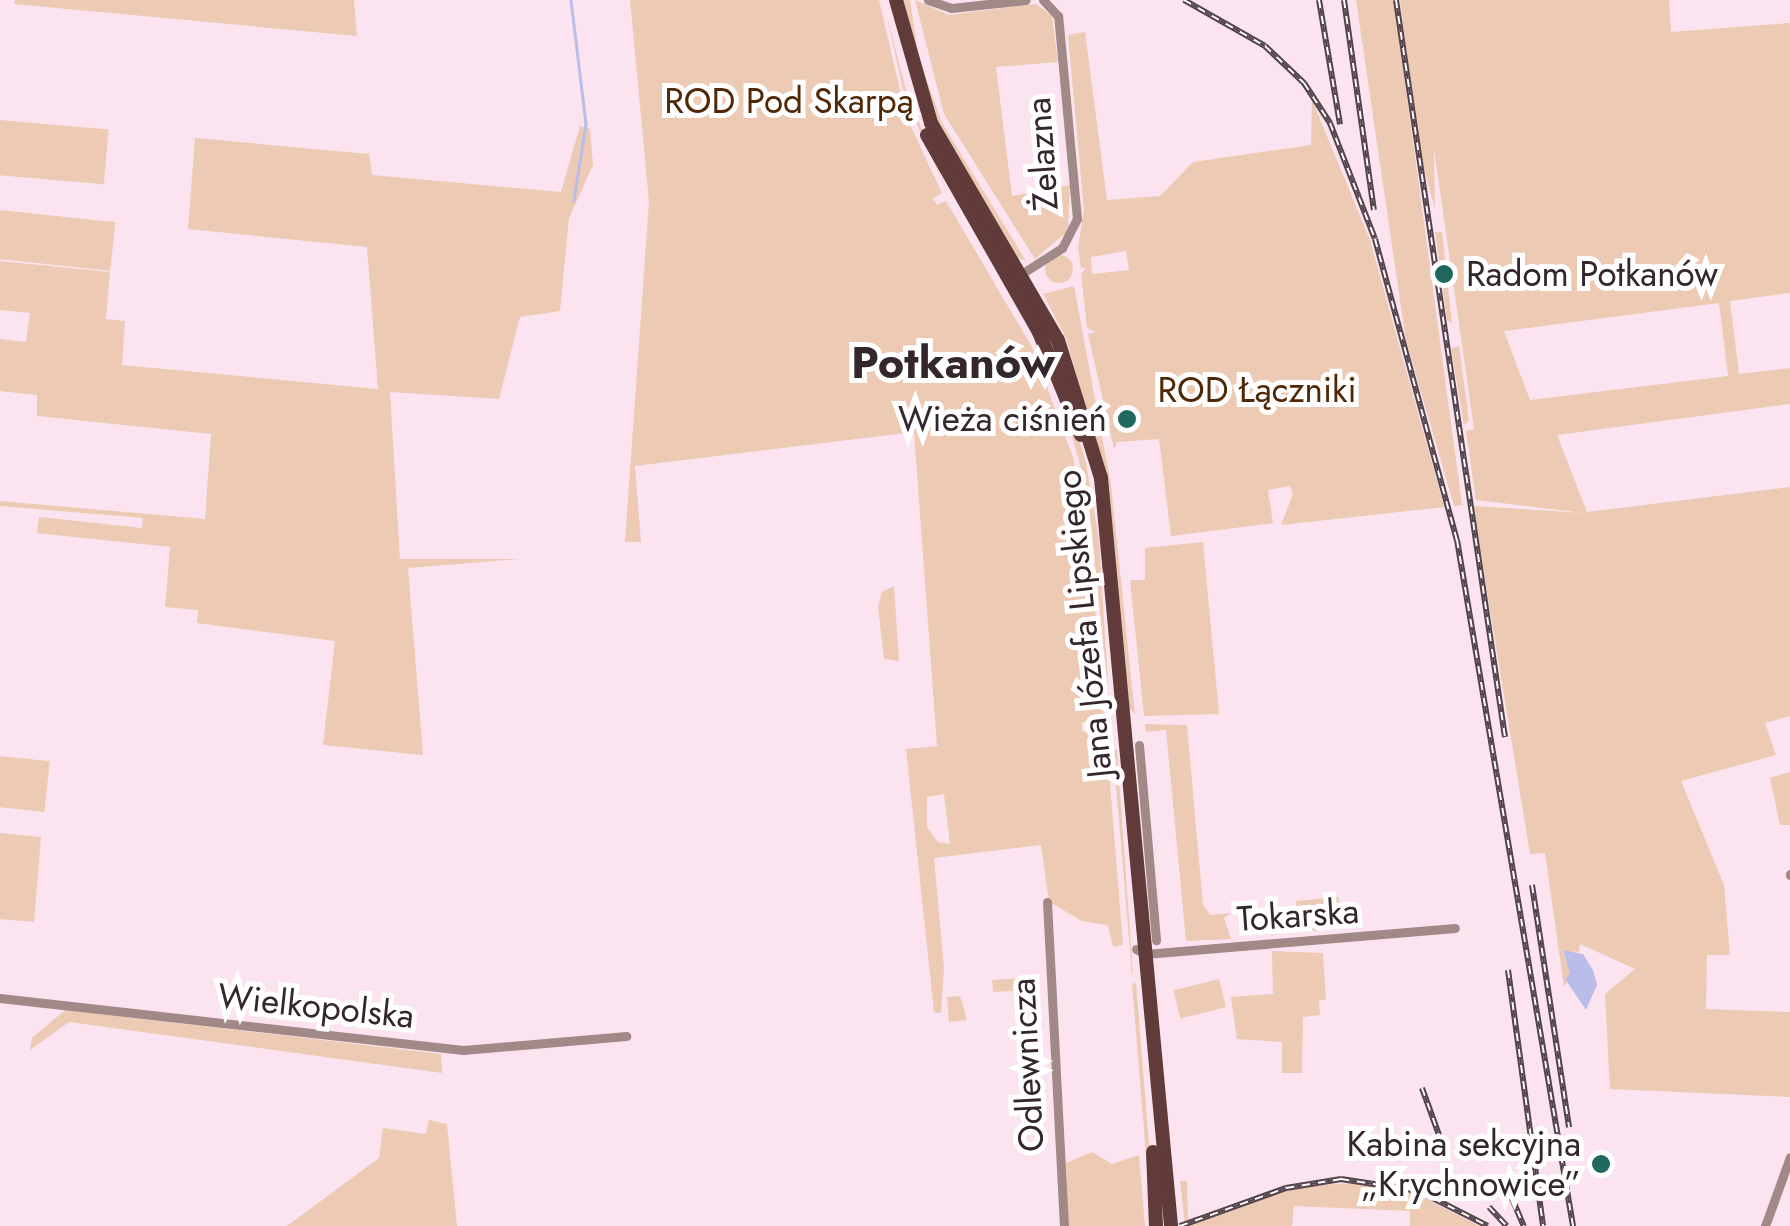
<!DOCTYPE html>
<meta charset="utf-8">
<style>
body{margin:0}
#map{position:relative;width:1790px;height:1226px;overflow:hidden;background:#fbe4ef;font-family:Jost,sans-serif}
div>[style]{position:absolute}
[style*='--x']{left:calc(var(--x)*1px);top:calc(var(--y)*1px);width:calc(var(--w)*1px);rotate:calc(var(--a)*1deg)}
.green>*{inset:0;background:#edcab3;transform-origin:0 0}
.round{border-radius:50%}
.water>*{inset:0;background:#babdea}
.stream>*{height:2.5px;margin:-1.25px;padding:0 1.25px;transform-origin:1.25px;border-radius:1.25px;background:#babdea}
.street>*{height:9px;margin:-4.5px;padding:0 4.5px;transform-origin:4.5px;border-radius:4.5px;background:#a18988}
.primary>*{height:14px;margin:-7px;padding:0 7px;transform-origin:7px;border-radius:7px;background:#603b39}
.rail>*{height:6px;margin-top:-3px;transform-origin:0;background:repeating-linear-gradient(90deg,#fff 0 8px,#52424a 0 16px);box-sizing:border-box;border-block:2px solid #52424a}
.dots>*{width:28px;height:28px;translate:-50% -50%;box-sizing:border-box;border:5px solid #fff;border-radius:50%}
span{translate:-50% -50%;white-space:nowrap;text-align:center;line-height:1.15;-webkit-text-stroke:10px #fff;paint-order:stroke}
.park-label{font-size:35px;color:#512806}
.street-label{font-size:35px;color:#34262d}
.poi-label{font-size:35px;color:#34262d}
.left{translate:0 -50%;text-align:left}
.right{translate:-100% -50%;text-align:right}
.district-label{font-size:45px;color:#34262d;font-weight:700}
</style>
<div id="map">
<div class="green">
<div style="clip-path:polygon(15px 0,354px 0,357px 36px,14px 4px)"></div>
<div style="clip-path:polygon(evenodd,630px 0,879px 0,906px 116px,942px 193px,933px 199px,937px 205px,946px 201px,1032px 347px,1073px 457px,1090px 550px,1104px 714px,1102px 721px,1082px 722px,1082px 731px,1106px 733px,1123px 945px,1113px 947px,1108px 925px,1082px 921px,1049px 902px,1041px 845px,934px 858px,944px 968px,941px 1013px,934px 1012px,906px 749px,937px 746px,914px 432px,635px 466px,641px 542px,625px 542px,649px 201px,630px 0,944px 794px,950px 844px,938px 842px,927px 827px,927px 797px,944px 794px)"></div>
<div style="clip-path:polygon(900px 0,910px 0,919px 58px,942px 123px,1026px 261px,1017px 257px,942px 137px)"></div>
<div style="clip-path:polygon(915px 0,949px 15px,1036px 4px,1052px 16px,1058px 62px,996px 67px,1012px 196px,1070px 185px,1068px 231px,1035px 259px,944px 114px)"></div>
<div style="clip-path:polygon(1356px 0,1394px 0,1462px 505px,1454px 506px,1406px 341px)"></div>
<div style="clip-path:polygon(evenodd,1400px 0,1669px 0,1671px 32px,1790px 23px,1790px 293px,1730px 301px,1739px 374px,1790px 368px,1790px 404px,1557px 435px,1587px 512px,1790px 487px,1790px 716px,1765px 723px,1776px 755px,1681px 781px,1724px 885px,1730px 955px,1707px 955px,1706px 1009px,1790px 1012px,1790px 1097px,1610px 1089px,1605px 994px,1635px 969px,1580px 944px,1579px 952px,1563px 951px,1571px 974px,1564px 987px,1545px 853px,1530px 854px,1473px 506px,1584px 513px,1476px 500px,1466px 431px,1474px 429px,1434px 149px,1435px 209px,1419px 151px,1400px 0,1719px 303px,1728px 376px,1530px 400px,1504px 331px,1719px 303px)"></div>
<div style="clip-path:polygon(886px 13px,906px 90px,947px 191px,905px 98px)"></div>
<div style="clip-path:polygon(evenodd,1085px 32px,1107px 200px,1160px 196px,1193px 162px,1311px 145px,1312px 100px,1370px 240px,1444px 507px,1281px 525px,1293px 494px,1290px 486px,1268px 490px,1273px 523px,1171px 536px,1159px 439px,1117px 442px,1114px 449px,1088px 334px,1096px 332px,1087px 328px,1081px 274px,1086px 268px,1081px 268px,1078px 248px,1084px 210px,1068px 35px,1085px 32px,1126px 251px,1129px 270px,1092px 274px,1091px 257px,1126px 251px)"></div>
<div style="left:0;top:120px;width:109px;height:55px;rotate:5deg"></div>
<div style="clip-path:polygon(580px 126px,590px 129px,593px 165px,569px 218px,560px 311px,520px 317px,499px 399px,390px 392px,400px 559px,519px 559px,408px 568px,423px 755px,323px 745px,335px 641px,197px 623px,198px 610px,165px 607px,170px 547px,37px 533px,39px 517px,142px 528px,143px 518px,0 506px,0 501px,205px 519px,211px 434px,37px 416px,37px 395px,0 391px,0 339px,26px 342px,30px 313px,0 310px,0 261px,110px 272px,106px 319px,125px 321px,122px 365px,378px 389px,367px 247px,188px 229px,195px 138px,369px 154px,372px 175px,561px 192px)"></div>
<div style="left:0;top:210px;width:116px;height:49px;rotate:6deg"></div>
<div style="clip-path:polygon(1435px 232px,1442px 232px,1452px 323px,1447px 320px)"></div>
<div class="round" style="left:1045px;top:255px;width:28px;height:28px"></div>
<div style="clip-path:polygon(1074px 286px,1111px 485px,1135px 715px,1128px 706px,1106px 478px,1066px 338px,1043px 294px)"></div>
<div style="clip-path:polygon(1022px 307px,1074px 423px,1086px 463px,1099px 540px,1110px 716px,1088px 494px,1066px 414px)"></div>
<div style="clip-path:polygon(1459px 346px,1469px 420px,1464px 425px,1451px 348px)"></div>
<div style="clip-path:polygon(1203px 542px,1219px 714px,1144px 716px,1130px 580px,1145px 580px,1145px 548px)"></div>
<div style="clip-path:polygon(894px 586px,899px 661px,884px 659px,878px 607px,882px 592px)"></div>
<div style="clip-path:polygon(1145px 724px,1187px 725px,1203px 905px,1211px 915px,1231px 913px,1224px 918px,1231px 939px,1186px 941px,1166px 730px,1146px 732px)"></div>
<div style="clip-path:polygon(1113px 750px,1117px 750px,1133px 974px,1132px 974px)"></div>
<div style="left:0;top:756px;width:50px;height:51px;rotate:6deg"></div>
<div style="clip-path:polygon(1790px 772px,1790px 825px,1780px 825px,1770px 778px)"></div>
<div style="clip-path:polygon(0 833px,41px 837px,34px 922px,0 919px)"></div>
<div style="clip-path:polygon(1338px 897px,1349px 928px,1298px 932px,1296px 901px)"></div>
<div style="clip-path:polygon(1272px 951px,1323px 953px,1326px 1000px,1319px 1000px,1320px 1015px,1303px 1017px,1302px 1073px,1282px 1073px,1282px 1042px,1237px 1039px,1231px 997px,1273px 994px)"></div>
<div style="clip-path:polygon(1020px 978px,1028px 990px,993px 992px,992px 980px)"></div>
<div style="left:1219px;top:979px;width:29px;height:47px;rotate:76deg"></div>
<div style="clip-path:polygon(1136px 983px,1149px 1144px,1148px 1178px,1132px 984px)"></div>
<div style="clip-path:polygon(960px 996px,967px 1020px,949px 1022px,947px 997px)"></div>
<div style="clip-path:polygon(65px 1010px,441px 1054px,442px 1073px,69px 1022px,30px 1050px,32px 1038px)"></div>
<div style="clip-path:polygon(429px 1120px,447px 1124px,457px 1226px,287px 1226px,379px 1158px,383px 1128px,426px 1134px)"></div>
<div style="clip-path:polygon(1092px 1152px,1112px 1164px,1139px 1155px,1145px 1226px,1068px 1226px,1066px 1163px)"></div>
<div style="clip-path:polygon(1180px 1181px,1187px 1181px,1188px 1219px,1306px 1186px,1353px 1183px,1415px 1193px,1480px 1226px,1410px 1226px,1410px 1211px,1294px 1206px,1292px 1226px,1185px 1226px)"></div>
</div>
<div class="water">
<div style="clip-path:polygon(1563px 950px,1583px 954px,1593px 970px,1597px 985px,1586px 1010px,1565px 979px,1570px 974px)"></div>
</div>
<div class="stream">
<div style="--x:571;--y:0;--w:125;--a:83.1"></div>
<div style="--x:586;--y:124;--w:77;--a:99"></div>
</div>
<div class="street">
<div style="--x:928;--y:0;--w:24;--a:19"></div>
<div style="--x:951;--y:8;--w:75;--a:-6.1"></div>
<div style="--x:1018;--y:276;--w:52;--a:-32.5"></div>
<div style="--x:1062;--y:248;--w:33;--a:-63"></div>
<div style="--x:1077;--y:219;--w:204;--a:-95.3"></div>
<div style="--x:1058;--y:16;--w:22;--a:-133"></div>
<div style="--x:1139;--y:745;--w:196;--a:85"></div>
<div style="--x:1790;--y:874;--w:1;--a:90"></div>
<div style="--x:1047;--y:902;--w:324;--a:87"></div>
<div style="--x:1136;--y:949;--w:10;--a:29"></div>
<div style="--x:1145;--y:954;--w:311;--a:-4.8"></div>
<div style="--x:0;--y:998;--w:466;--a:6.4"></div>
<div style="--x:463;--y:1050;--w:164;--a:-4.9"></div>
<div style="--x:1765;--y:1226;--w:73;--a:-70.1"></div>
</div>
<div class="primary">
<div style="--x:896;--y:0;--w:128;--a:74.1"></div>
<div style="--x:931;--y:123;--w:251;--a:59.7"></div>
<div style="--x:1058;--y:340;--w:145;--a:72.7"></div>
<div style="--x:1101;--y:478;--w:751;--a:84.65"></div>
<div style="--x:927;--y:135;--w:227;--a:60.4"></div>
<div style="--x:1039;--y:332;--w:111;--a:67.8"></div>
<div style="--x:1153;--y:1152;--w:74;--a:87.7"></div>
</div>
<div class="rail">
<div style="--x:1184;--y:0;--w:93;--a:29.6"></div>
<div style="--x:1265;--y:46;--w:54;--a:43.5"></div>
<div style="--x:1304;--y:83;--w:48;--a:57"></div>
<div style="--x:1330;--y:123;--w:124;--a:68.8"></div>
<div style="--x:1375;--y:239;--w:312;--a:74.8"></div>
<div style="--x:1457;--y:540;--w:696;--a:80.4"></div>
<div style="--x:1319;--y:0;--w:126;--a:80.4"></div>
<div style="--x:1344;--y:0;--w:212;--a:81.9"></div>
<div style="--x:1396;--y:0;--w:745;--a:81.59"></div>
<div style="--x:1532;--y:885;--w:245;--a:81.3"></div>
<div style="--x:1508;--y:970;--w:258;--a:82.2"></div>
<div style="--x:1422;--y:1088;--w:62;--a:70.1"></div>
<div style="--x:1511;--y:1196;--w:33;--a:67"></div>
<div style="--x:1489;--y:1207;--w:26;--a:47"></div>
<div style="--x:1180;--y:1226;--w:113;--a:-19.7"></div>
<div style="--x:1286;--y:1188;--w:56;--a:-9.3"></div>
<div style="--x:1341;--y:1179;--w:79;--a:8.7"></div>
<div style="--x:1419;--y:1191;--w:77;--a:26.9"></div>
</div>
<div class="dots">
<div style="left:1444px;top:274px;background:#20685d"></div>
<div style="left:1127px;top:419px;background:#20685d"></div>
<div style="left:1601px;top:1164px;background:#20685d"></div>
</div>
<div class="park-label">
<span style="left:789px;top:101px">ROD Pod Skarpą</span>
<span style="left:1257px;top:390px">ROD Łączniki</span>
</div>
<div class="street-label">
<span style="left:1042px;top:154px;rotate:-94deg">Żelazna</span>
<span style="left:1084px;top:624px;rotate:-96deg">Jana Józefa Lipskiego</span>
<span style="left:1298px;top:915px;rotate:-4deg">Tokarska</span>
<span style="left:316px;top:1006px;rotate:6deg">Wielkopolska</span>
<span style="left:1027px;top:1065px;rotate:-93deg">Odlewnicza</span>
</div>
<div class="poi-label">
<span class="left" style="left:1466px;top:274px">Radom Potkanów</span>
<span class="right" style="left:1107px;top:419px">Wieża ciśnień</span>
<span class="right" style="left:1581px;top:1164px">Kabina sekcyjna<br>„Krychnowice”</span>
</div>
<div class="district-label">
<span style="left:953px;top:363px">Potkanów</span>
</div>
</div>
